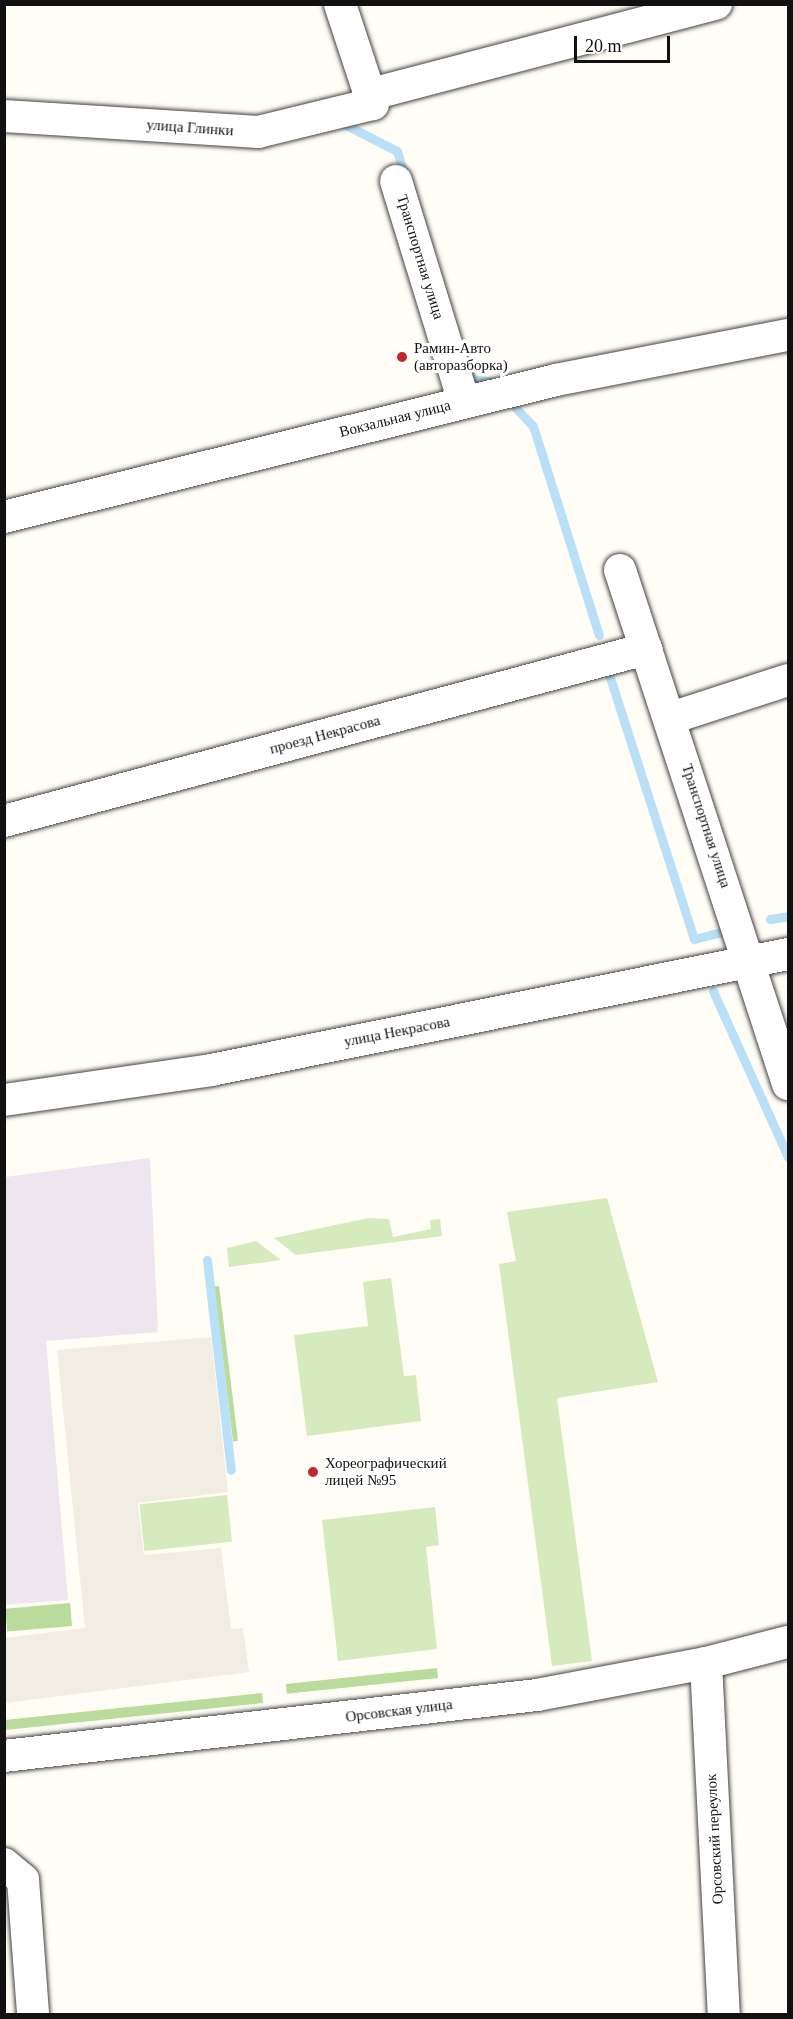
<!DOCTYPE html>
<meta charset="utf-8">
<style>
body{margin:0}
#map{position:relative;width:793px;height:2019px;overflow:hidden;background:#fffdf5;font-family:Georgia,serif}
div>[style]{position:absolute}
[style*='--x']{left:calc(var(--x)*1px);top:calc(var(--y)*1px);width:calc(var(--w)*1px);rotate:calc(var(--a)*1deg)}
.industrial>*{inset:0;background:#eee6ef}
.green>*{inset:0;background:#d5ebbd;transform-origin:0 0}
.forest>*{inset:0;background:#b9dc9c;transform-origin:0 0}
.plaza>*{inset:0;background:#f1ede2}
.stream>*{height:9px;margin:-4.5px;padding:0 4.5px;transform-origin:4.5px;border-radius:4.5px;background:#b9e0f7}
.roads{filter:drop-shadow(0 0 2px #444) drop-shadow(0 0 2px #444)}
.minor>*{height:32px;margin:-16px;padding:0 16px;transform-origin:16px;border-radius:16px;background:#fff}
.dots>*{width:16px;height:16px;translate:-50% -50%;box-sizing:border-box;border:3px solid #fff;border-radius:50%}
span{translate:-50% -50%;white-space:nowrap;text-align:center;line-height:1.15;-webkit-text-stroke:6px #fff;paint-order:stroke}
.street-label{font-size:15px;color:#111}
.poi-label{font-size:15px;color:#111}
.left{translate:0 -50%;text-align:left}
.frame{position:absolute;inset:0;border:6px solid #111;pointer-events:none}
.scale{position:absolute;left:574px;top:36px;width:96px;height:27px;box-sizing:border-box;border:3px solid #111;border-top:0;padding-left:8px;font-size:18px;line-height:21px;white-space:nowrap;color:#111;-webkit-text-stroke:4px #fff;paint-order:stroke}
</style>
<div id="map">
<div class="industrial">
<div style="clip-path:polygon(150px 1158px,158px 1332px,46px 1341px,68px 1600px,5px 1605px,5px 1177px)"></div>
</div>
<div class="green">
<div style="clip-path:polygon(607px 1198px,658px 1382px,557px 1398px,592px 1661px,552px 1666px,499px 1264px,516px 1261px,507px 1212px)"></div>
<div style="clip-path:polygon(368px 1218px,389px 1219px,393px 1237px,431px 1229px,430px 1220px,440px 1219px,442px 1236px,296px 1255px,274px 1238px)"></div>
<div style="clip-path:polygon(256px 1241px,281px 1260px,229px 1267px,227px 1248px)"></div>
<div style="clip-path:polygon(391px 1278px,404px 1376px,416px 1375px,421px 1421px,307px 1436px,294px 1335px,368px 1326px,363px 1282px)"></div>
<div style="left:227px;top:1495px;width:47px;height:88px;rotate:84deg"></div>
<div style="clip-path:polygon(435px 1507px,439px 1545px,426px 1547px,437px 1649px,338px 1661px,322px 1520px)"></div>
</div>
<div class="forest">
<div style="left:219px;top:1286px;width:156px;height:5px;rotate:83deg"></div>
<div style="left:70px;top:1603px;width:23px;height:65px;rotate:85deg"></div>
<div style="left:437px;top:1668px;width:10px;height:152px;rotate:84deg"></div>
<div style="left:262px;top:1693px;width:10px;height:259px;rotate:84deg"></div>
</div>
<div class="plaza">
<div style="clip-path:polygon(211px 1337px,228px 1492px,138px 1503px,144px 1555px,221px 1548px,231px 1629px,243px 1628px,249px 1672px,5px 1703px,5px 1638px,85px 1628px,57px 1350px)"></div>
</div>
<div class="stream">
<div style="--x:344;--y:124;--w:59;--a:27"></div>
<div style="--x:397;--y:151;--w:27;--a:73"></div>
<div style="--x:468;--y:370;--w:9;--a:72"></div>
<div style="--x:471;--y:379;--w:21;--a:8"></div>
<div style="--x:515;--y:407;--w:26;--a:47"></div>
<div style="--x:533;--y:426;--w:219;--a:72.5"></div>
<div style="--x:606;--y:665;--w:288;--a:72.2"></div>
<div style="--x:694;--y:939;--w:40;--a:-14.4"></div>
<div style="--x:770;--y:919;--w:18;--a:-9"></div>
<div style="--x:713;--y:991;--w:182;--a:65.7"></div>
<div style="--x:207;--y:1260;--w:211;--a:83.5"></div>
</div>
<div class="roads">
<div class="minor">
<div style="--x:368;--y:95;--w:360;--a:-14.7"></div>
<div style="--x:4;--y:116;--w:255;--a:3.6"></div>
<div style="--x:258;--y:132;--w:118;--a:-13.7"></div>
<div style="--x:373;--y:104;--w:105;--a:-108.3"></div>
<div style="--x:396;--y:181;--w:231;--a:72.9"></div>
<div style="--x:4;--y:517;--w:569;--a:-13.94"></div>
<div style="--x:556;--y:380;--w:236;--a:-11"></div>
<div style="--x:620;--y:570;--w:541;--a:71.9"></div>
<div style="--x:671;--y:718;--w:123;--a:-18"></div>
<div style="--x:4;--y:821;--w:665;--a:-15"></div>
<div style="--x:4;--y:1100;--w:209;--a:-8.2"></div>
<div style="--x:211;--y:1070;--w:589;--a:-11.37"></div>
<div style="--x:706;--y:1663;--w:351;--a:87.1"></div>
<div style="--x:4;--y:1756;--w:536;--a:-6.53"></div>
<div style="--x:537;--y:1695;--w:172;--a:-10.7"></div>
<div style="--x:706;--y:1663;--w:85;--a:-14.4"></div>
<div style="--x:4;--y:1864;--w:25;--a:40"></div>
<div style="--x:23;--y:1880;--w:134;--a:85.7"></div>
</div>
</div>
<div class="dots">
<div style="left:402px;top:357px;background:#c4262e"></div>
<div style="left:313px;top:1472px;background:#c4262e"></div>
</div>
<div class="street-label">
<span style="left:190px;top:128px;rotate:4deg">улица Глинки</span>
<span style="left:420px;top:257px;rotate:73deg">Транспортная улица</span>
<span style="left:395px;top:419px;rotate:-14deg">Вокзальная улица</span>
<span style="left:325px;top:735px;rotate:-15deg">проезд Некрасова</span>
<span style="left:706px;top:826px;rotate:72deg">Транспортная улица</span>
<span style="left:397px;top:1032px;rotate:-11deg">улица Некрасова</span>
<span style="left:399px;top:1711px;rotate:-7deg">Орсовская улица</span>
<span style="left:715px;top:1839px;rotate:-93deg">Орсовский переулок</span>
</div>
<div class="poi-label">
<span class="left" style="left:414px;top:357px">Рамин-Авто<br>(авторазборка)</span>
<span class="left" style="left:325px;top:1472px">Хореографический<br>лицей №95</span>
</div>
<div class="frame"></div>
<div class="scale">20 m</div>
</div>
